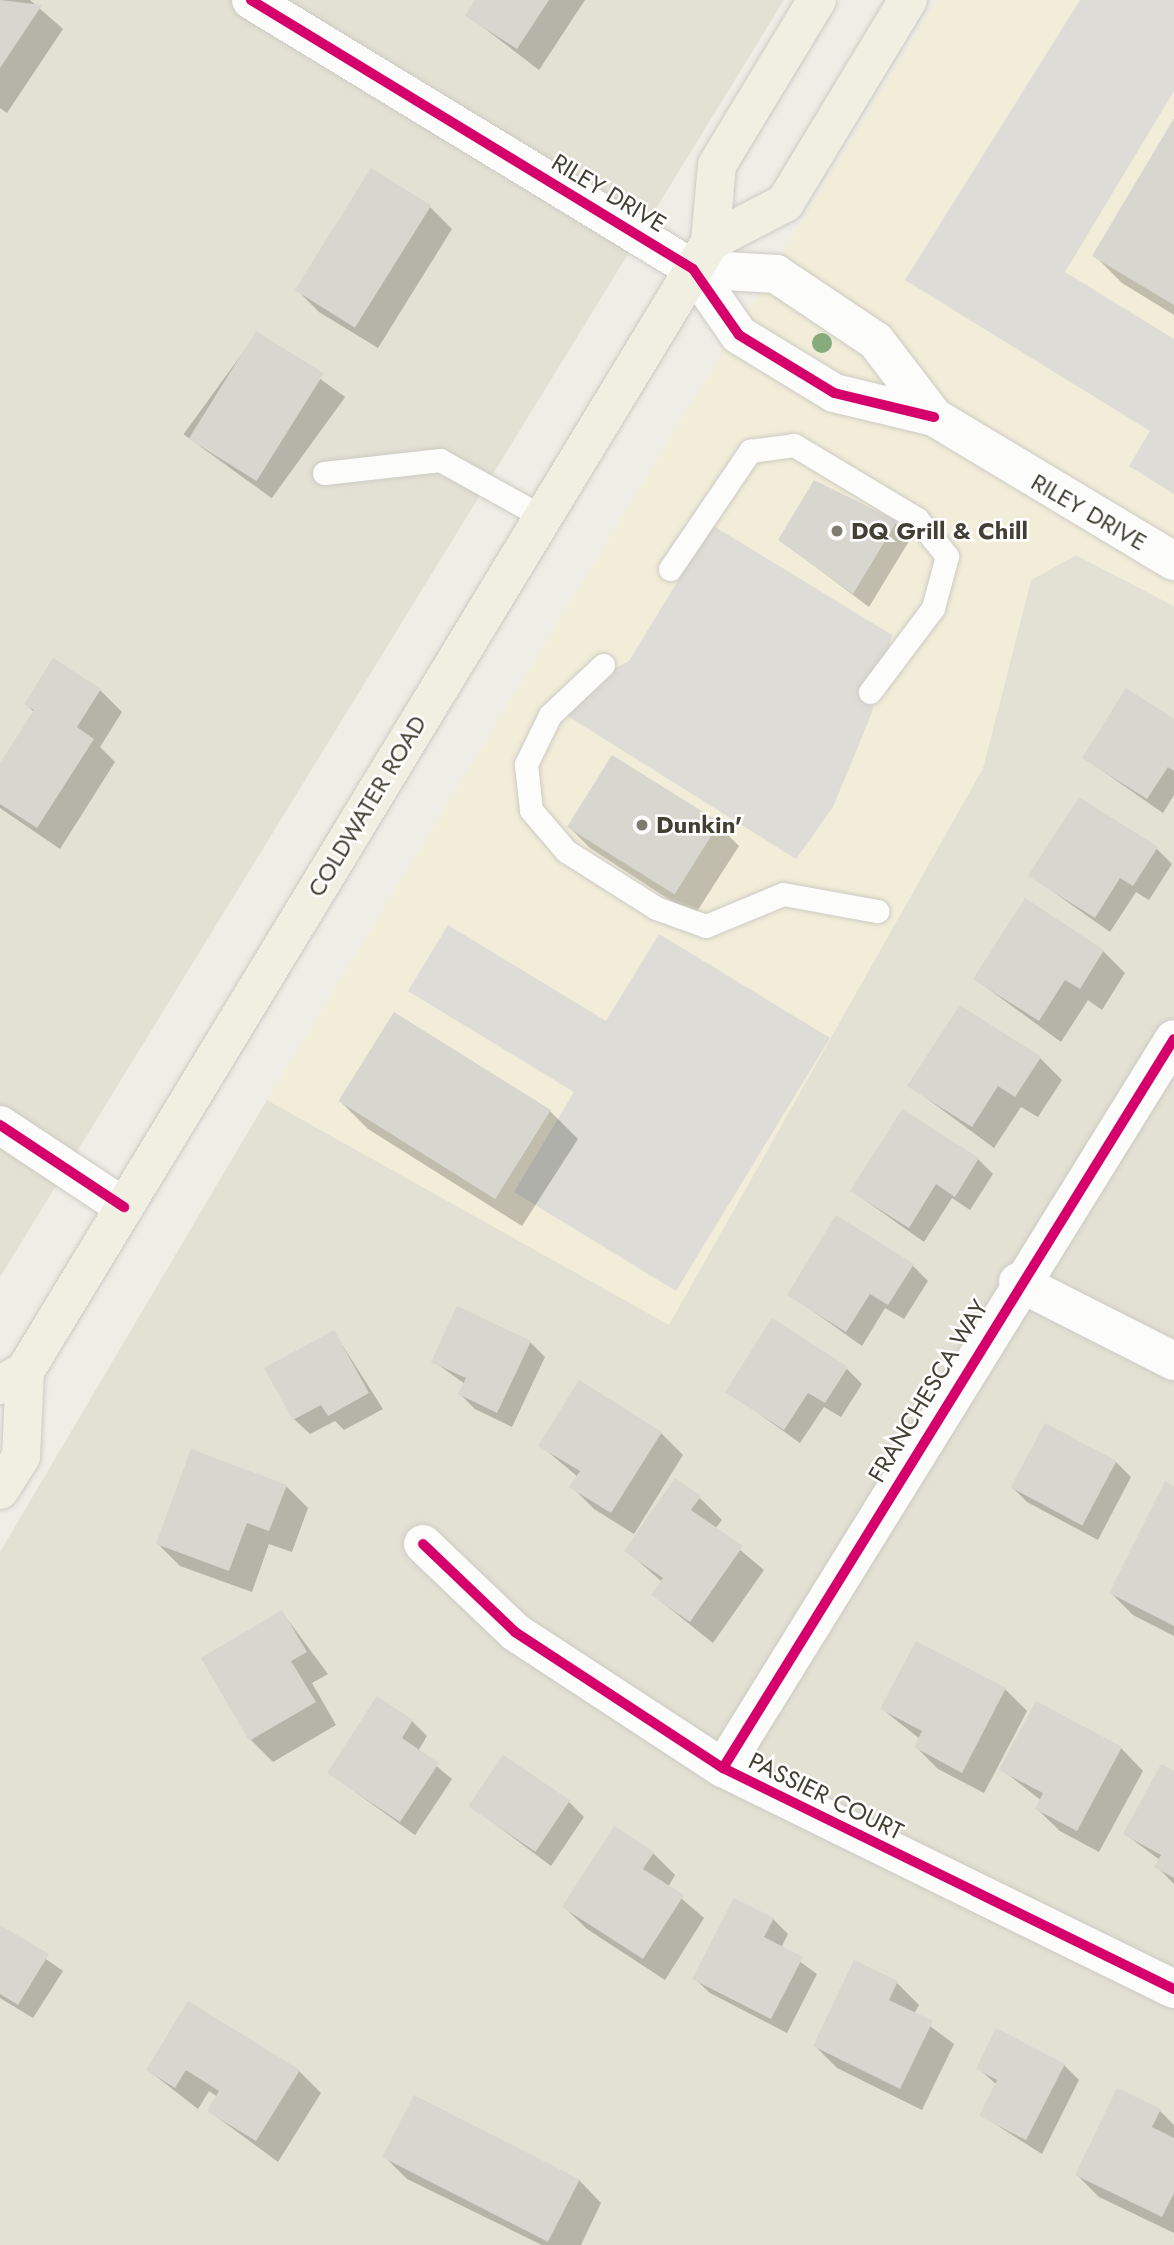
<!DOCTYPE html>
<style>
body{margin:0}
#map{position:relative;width:1174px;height:2245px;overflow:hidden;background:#eeede6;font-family:Jost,sans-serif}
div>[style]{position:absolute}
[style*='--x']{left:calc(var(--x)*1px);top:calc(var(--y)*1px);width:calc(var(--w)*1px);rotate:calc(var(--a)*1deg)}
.residential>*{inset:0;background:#e3e1d3}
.commercial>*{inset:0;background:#f2edd8}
.parking>*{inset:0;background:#dddcd6}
.shadow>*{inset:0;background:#0003;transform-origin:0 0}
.building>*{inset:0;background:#d7d6cf;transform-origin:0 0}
.roads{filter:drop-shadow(0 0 2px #cccbc4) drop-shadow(0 0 2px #cccbc4)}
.lane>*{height:23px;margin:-11.5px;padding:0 11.5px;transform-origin:11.5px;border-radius:11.5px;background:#fcfcfb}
.street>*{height:38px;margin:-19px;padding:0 19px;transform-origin:19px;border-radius:19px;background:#fcfcfb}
.primary>*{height:38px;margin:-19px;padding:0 19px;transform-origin:19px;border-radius:19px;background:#f0efe2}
.cycleway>*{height:10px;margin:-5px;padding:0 5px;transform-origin:5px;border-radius:5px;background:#d6006c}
.trees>*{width:20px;height:20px;margin:-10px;border-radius:50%;background:#87ab7c}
.dots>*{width:19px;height:19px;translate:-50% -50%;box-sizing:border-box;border:4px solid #fff;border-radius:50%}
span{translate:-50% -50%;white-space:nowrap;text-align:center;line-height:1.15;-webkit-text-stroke:5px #fff;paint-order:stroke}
.street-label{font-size:24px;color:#434033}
.poi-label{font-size:24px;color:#434033;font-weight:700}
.left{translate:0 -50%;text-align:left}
</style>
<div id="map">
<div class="residential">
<div style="clip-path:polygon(0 0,784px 0,0 1277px)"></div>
<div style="clip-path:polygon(1076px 555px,1174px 606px,1174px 2245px,0 2245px,0 1552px,267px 1100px,669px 1324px,983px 768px,1031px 580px)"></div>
</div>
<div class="commercial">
<div style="clip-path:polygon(937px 0,1174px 0,1174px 606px,1076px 555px,1031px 580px,983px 768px,669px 1325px,267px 1100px)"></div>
</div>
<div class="parking">
<div style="clip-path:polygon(1080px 0,1174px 0,1174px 91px,1065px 272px,1174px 339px,1174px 494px,1129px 466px,1150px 431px,905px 280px)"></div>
<div style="clip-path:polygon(712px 525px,892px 635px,871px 715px,833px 807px,796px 859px,566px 715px,581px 686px,629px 661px)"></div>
<div style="clip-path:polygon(448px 925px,606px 1021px,659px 934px,830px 1038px,676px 1291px,514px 1192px,574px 1092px,408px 991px)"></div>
</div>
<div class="shadow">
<div style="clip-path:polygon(0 0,30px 0,63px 29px,7px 113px,0 108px)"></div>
<div style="clip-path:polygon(477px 0,585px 0,539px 70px,467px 15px)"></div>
<div style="clip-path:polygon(1174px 122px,1174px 315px,1122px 283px,1094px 255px)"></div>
<div style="clip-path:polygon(430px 207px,452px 229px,378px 348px,319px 312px,297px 290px)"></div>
<div style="left:257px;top:333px;width:109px;height:125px;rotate:36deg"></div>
<div style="clip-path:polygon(896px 523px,911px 538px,869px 607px,780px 540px)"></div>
<div style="clip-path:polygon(100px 690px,122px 712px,100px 747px,115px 762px,60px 849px,0 808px,0 766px,34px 712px,26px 704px)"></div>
<div style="clip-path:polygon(1174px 721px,1174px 795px,1163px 813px,1084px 758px)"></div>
<div style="clip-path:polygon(717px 824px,739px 846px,694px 916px,590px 848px,568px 826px)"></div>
<div style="clip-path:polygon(1157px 849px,1172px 864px,1149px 900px,1136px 892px,1110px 932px,1031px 876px)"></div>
<div style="clip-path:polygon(1103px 951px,1125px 973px,1102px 1010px,1088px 1000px,1061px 1042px,975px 979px)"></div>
<div style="clip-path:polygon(1040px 1058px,1062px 1080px,1038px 1117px,1021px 1107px,994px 1148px,910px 1086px)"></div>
<div style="clip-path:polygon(340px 1101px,550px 1111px,578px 1139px,522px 1226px,368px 1129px)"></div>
<div style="clip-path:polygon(978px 1159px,993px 1174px,970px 1210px,952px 1198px,924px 1242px,852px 1191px)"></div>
<div style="clip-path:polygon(913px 1266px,928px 1281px,904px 1319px,885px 1308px,862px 1346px,789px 1294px)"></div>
<div style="clip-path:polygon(334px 1332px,383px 1409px,344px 1430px,335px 1421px,310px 1434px,294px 1419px)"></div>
<div style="clip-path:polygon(530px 1342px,545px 1357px,512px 1427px,475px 1409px,460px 1394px,465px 1384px,433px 1361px)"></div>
<div style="clip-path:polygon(847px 1369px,862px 1384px,841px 1417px,824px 1407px,800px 1443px,727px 1391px)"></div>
<div style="clip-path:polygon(1046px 1425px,1116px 1462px,1131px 1477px,1098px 1540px,1027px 1502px,1012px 1487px)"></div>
<div style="clip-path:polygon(661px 1433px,683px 1455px,634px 1534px,594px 1509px,572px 1487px,578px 1477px,540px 1445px)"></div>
<div style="clip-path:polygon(286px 1486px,308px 1508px,292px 1552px,269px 1544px,252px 1592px,180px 1566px,158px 1544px)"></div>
<div style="clip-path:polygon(1174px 1487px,1174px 1636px,1133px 1615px,1111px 1593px)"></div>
<div style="clip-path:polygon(700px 1498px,722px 1520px,715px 1529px,764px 1570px,713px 1643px,653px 1595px,662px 1582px,627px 1551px)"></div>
<div style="clip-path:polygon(282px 1612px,328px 1674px,312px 1683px,336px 1725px,273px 1762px,251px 1740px)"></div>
<div style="clip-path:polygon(1005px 1689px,1027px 1711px,984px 1793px,938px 1769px,916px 1747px,920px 1739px,882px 1709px)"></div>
<div style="clip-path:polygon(412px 1721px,427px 1736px,418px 1751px,452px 1779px,415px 1835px,329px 1773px)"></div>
<div style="clip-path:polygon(1121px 1748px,1143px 1771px,1099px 1852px,1060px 1831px,1037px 1809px,1042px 1801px,1001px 1769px)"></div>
<div style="clip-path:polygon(1174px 1773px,1174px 1884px,1157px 1867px,1160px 1860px,1125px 1834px)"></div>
<div style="clip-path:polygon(569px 1802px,584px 1817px,551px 1866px,471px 1806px)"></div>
<div style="clip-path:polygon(653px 1853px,675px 1875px,668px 1887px,704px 1918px,665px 1980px,587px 1929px,564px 1907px)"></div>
<div style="clip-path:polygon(773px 1919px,788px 1934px,781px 1948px,817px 1974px,787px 2033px,710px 1993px,694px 1978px)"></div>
<div style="clip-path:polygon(0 1927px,63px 1971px,33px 2018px,0 1998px)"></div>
<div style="clip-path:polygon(897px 1983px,919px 2005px,914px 2014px,954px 2044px,922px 2110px,837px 2068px,815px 2046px)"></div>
<div style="clip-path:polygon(1064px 2065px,1079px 2080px,1042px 2154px,981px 2115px,997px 2085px,978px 2068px)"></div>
<div style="clip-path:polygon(148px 2070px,299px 2071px,321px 2093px,278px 2162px,209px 2111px,218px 2097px,209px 2091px,198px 2109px)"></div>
<div style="clip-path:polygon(1160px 2111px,1174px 2125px,1174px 2233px,1099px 2197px,1077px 2175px)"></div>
<div style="clip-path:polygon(385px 2157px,579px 2180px,601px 2203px,581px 2245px,542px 2245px,407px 2179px)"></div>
</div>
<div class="building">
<div style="clip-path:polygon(0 0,42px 5px,0 68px)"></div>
<div style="clip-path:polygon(475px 0,549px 0,517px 49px,465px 16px)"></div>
<div style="clip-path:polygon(1174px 118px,1174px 305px,1092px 256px)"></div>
<div style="left:371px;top:168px;width:71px;height:144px;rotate:32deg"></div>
<div style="left:256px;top:331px;width:80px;height:127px;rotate:32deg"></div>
<div style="clip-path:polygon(814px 480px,897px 521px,853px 594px,778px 540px)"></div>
<div style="clip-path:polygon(53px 658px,101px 689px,77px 727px,94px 739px,37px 828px,0 804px,0 763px,34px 710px,24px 704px)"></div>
<div style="clip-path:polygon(1126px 688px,1174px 719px,1174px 771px,1168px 767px,1147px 799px,1082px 758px)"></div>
<div style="left:612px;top:755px;width:127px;height:85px;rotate:32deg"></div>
<div style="clip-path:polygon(1079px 797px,1158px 847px,1133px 886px,1120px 878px,1095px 918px,1028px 876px)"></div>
<div style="clip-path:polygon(1025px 898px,1104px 950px,1080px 989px,1065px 980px,1039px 1021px,973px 979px)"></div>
<div style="clip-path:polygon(960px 1005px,1041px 1057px,1015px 1097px,998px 1086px,972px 1127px,907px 1086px)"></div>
<div style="left:394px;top:1012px;width:185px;height:105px;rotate:32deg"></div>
<div style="clip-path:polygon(902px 1109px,979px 1158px,955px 1197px,936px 1184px,909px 1228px,850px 1191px)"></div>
<div style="clip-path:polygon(836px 1215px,914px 1264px,888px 1305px,870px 1294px,846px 1332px,787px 1295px)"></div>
<div style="clip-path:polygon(457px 1306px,531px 1341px,497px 1413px,458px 1394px,466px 1378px,431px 1362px)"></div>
<div style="clip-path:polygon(772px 1318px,848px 1367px,825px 1403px,808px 1393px,784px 1430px,725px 1392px)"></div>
<div style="clip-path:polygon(334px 1330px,369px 1393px,328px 1416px,321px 1405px,293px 1420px,264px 1368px)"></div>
<div style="clip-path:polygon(579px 1380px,662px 1432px,611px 1513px,569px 1487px,580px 1471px,538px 1446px)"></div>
<div style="left:1045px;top:1423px;width:81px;height:73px;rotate:28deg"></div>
<div style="clip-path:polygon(191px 1449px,287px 1485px,269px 1531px,247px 1523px,229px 1571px,156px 1544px)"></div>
<div style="clip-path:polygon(675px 1478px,701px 1496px,691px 1510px,743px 1546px,690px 1622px,651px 1595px,663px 1578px,624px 1551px)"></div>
<div style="clip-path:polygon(1165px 1481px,1174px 1486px,1174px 1626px,1109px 1593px)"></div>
<div style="clip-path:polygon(282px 1610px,307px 1652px,291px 1661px,316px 1702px,249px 1741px,201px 1658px)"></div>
<div style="clip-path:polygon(916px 1641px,1006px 1688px,962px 1773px,914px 1747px,922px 1731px,880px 1709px)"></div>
<div style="clip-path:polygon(377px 1696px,413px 1720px,402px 1738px,439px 1763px,400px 1822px,327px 1773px)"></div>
<div style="clip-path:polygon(1036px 1701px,1122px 1747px,1077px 1831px,1035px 1809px,1043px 1793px,999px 1770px)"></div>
<div style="left:503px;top:1755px;width:81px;height:62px;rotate:34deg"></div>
<div style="clip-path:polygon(1161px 1764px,1174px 1771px,1174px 1878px,1154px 1867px,1161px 1855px,1123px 1834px)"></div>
<div style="clip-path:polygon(614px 1826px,654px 1852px,643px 1869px,684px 1895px,643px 1959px,562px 1907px)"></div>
<div style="clip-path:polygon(734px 1898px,774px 1918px,764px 1937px,803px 1957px,771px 2019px,692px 1979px)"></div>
<div style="clip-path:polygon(0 1925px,49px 1954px,18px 2005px,0 1994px)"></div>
<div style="clip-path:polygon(854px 1960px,898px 1981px,889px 2000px,933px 2021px,900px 2089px,813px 2046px)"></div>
<div style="clip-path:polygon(188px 2001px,300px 2070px,256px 2141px,207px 2111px,219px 2091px,186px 2070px,175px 2088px,146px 2070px)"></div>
<div style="clip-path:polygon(996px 2028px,1065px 2064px,1026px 2140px,979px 2116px,997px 2080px,976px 2069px)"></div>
<div style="clip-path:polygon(1117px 2088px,1161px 2109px,1152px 2127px,1174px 2138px,1174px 2193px,1162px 2217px,1075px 2175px)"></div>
<div style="left:414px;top:2095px;width:186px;height:70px;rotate:27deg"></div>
</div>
<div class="roads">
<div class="lane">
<div style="--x:324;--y:473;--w:117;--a:-6.4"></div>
<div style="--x:440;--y:460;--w:118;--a:29"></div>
<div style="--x:670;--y:569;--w:143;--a:-55.9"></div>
<div style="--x:750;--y:451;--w:44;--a:-7.8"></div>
<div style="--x:794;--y:445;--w:144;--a:31"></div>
<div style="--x:917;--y:519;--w:48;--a:51"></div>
<div style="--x:947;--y:556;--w:54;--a:105.1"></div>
<div style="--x:933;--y:608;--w:105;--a:126.9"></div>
<div style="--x:603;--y:665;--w:73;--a:136.7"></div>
<div style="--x:550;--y:715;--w:55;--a:116.1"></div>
<div style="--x:526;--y:764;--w:46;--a:83.8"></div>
<div style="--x:531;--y:810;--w:54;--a:49.5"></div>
<div style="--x:566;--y:851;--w:107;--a:32.3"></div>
<div style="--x:656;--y:908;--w:53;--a:19.8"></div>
<div style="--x:706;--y:926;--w:83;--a:-22.6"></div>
<div style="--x:783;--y:894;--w:96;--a:10.3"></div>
</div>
<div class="street">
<div style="--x:251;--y:0;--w:517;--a:31.32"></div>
<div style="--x:693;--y:269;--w:80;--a:55.1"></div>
<div style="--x:739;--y:335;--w:111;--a:31.4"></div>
<div style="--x:834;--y:393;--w:103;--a:13.5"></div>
<div style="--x:693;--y:269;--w:83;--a:3.4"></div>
<div style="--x:776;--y:274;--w:120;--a:33.8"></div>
<div style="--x:876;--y:341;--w:96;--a:52.7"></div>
<div style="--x:934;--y:417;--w:280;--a:31"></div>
<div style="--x:0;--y:1125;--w:149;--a:33.5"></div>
<div style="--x:1018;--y:1282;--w:175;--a:26.9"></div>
<div style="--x:423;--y:1544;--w:127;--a:43.7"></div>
<div style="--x:515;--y:1632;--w:249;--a:33.2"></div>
<div style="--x:723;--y:1768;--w:502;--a:26.11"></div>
<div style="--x:723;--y:1768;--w:857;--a:-58.26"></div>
</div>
<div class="primary">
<div style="--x:710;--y:242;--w:85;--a:-27.5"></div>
<div style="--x:785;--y:203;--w:237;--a:-58.8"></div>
<div style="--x:0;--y:1385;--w:29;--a:-29"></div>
<div style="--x:25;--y:1371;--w:1321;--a:-58.75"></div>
<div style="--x:710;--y:242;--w:77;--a:-84.8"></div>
<div style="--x:717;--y:165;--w:193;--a:-58.8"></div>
<div style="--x:0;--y:1490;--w:40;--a:-58"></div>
<div style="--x:21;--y:1456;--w:85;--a:-87.3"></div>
</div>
</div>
<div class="cycleway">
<div style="--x:251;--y:0;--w:517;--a:31.32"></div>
<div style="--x:693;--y:269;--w:80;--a:55.1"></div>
<div style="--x:739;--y:335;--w:111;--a:31.4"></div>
<div style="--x:834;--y:393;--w:103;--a:13.5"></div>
<div style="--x:0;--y:1125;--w:149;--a:33.5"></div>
<div style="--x:423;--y:1544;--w:127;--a:43.7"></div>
<div style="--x:515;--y:1632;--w:249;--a:33.2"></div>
<div style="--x:723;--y:1768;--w:502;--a:26.11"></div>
<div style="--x:723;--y:1768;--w:857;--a:-58.26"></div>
</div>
<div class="trees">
<div style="left:822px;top:343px"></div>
</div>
<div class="dots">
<div style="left:837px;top:531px;background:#7f7d72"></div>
<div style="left:642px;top:825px;background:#7f7d72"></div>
</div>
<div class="street-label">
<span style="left:609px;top:193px;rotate:31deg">RILEY DRIVE</span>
<span style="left:1089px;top:512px;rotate:30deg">RILEY DRIVE</span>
<span style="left:367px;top:806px;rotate:-59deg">COLDWATER ROAD</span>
<span style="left:928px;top:1391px;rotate:-59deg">FRANCHESCA WAY</span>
<span style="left:826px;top:1796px;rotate:26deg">PASSIER COURT</span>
</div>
<div class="poi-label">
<span class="left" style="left:851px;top:531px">DQ Grill &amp; Chill</span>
<span class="left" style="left:656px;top:825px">Dunkin'</span>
</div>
</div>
